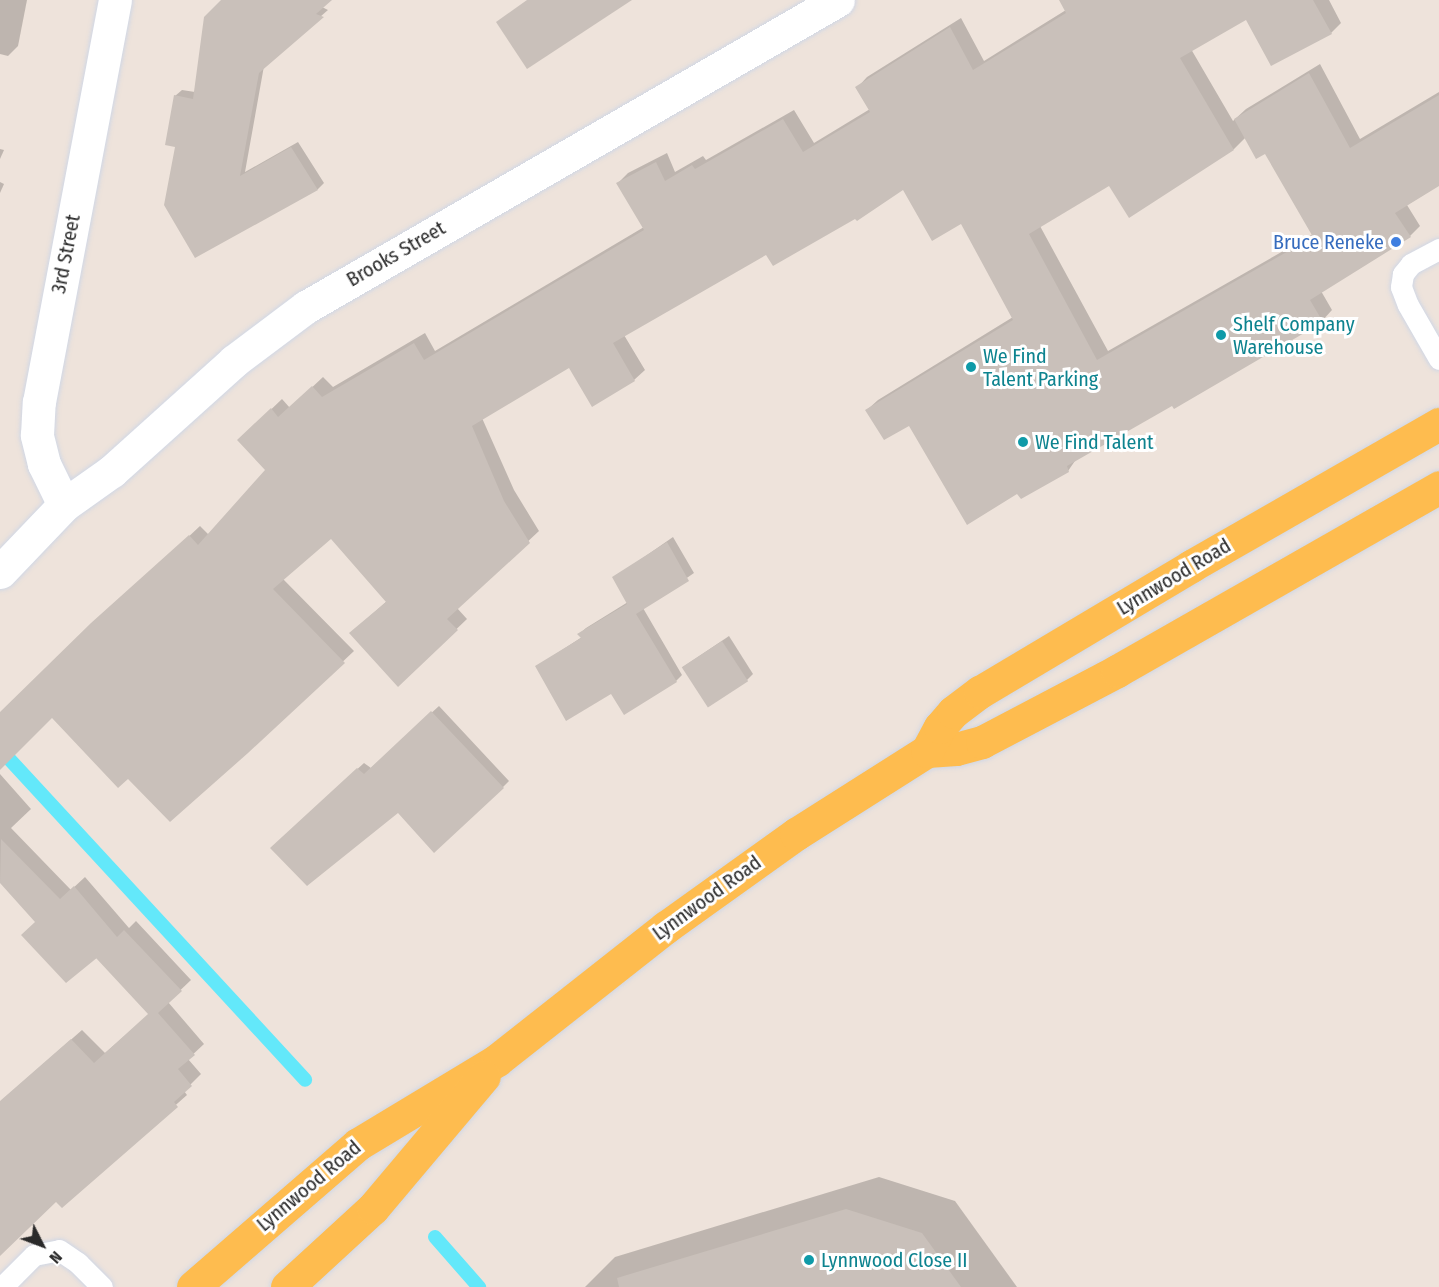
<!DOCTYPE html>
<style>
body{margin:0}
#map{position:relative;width:1439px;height:1287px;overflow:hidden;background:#eee3db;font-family:"Fira Sans Condensed",sans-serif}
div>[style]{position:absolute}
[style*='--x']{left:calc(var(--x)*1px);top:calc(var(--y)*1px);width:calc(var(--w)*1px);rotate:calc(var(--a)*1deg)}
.shadow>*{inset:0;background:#0003}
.stream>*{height:14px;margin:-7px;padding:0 7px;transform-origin:7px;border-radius:7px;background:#63e8fa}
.building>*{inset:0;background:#c9c0ba;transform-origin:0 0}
.roads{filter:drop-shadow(0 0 2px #d0d7e5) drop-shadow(0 0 2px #d0d7e5)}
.lane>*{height:21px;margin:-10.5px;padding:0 10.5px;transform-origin:10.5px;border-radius:10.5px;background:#fff}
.street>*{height:33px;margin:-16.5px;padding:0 16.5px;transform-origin:16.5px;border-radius:16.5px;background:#fff}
.primary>*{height:33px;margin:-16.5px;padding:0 16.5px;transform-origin:16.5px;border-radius:16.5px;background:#febc4f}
.dots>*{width:16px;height:16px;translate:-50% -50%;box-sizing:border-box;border:3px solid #fff;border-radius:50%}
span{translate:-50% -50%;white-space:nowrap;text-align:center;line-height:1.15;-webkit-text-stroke:6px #fff;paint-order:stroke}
.shop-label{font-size:20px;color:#366cbe}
.right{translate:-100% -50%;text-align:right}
.street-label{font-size:20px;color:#2a2a2a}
.culture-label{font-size:20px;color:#0d838f}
.left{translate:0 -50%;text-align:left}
.north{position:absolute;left:12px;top:1215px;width:60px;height:60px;-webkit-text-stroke:4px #fff;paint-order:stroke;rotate:132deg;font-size:16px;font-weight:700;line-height:24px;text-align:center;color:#2a2a2a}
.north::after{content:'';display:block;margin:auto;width:21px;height:27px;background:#2a2a2a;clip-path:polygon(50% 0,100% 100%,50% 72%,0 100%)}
</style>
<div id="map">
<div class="shadow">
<div style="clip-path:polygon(0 0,27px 0,18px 46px,8px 56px,0 54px)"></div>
<div style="clip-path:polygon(222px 0,330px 0,322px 7px,328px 10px,264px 66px,245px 172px,298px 142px,324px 183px,318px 189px,196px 256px,176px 146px,175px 96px,182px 90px,195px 92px)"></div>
<div style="clip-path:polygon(evenodd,1060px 0,1329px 0,1341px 23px,1331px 33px,1246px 18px,1191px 49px,1233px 121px,1246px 109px,1320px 64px,1360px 139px,1439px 92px,1439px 185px,1407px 205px,1420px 226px,1410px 236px,1321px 291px,1332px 310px,1322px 321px,1077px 458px,1068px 471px,1018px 492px,909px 423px,867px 410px,878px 400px,1013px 317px,962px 222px,904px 188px,856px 217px,766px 253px,624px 335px,645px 370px,634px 380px,570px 366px,482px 418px,514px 490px,539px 531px,457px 608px,467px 619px,398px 685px,351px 633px,387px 601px,331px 537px,283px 579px,354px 651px,247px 752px,128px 776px,52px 716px,0 768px,0 713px,200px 526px,209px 535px,267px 470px,239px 440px,282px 399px,290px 408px,323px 377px,333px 387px,425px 333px,435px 351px,644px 227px,618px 183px,628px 173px,667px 153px,675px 172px,703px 156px,706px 160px,794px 110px,814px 143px,870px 109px,857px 88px,867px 77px,961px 18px,984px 61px,1066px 10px,1060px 0,1246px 137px,1265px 152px,1313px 234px,1108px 351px,1040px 226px,1109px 184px,1234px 149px,1246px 137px)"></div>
<div style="clip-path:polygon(0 149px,4px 150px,0 159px)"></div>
<div style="clip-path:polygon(0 182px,4px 184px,0 193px)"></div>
<div style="clip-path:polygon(673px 537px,694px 573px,643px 608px,682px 675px,676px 681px,612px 692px,536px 667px,582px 637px,579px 634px,586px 628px,628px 602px,614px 578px)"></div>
<div style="clip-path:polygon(729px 636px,753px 674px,747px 680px,683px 667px)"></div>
<div style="clip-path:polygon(439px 706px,509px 781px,503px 787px,278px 842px,364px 763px,371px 768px)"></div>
<div style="clip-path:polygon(0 774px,31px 809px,11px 828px,71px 890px,85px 877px,129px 928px,136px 921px,191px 980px,168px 1002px,204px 1044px,188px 1059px,201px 1074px,184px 1091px,187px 1095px,62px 1206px,56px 1200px,0 1254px,0 1102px,82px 1030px,105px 1053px,150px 1014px,103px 951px,37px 921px,0 881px)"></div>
<div style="clip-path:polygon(879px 1177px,955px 1201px,1017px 1287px,585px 1287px,615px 1257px)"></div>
</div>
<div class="stream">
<div style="--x:0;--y:749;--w:450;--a:47.3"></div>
<div style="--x:435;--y:1237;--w:67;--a:48.7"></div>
</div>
<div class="building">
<div style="clip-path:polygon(221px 0,332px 0,316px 14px,324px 17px,259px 73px,240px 176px,291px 147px,318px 190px,195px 258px,164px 205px,175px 147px,165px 145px,174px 95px,193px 99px,204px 17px)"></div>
<div style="clip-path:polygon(527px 0,632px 0,527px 69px,496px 22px)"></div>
<div style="clip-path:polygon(1059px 0,1313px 0,1332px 34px,1271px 66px,1246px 20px,1180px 58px,1234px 150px,1129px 218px,1109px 186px,1029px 234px,1097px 360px,1313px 237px,1265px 154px,1256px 159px,1234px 119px,1309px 73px,1350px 148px,1439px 95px,1439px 186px,1395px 213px,1411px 237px,1310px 300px,1323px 322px,1174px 409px,1172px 406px,1067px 466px,1069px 472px,1021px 499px,1017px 494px,967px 525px,909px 426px,884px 440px,865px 410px,1013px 320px,961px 224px,932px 241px,903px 190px,857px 221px,855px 219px,773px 266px,766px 255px,613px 343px,635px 381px,592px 407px,569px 368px,472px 426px,504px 501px,530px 543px,447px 619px,458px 630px,398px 687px,349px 633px,386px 602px,331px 539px,273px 589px,345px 663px,248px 753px,170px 822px,128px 779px,118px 788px,52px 718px,0 770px,0 712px,91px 623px,189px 535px,198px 545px,265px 470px,237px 440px,271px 408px,278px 417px,312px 386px,322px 397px,414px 343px,424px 360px,644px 230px,616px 183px,656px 162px,665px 181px,692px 165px,695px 169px,783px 119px,803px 152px,870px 112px,855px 87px,950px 27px,973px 70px,1066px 13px)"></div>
<div style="clip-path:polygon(667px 542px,689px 581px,636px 614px,677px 682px,624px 715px,611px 694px,566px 721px,535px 666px,581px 638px,577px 634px,627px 604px,612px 577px)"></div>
<div style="left:722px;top:641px;width:48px;height:48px;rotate:57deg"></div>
<div style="clip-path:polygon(431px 711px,504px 788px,434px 853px,398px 813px,307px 886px,270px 848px,357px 768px,364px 774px)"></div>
<div style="clip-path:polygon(1px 839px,60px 899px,74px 886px,117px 937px,124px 930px,182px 991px,158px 1013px,195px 1055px,178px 1069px,192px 1086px,174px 1102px,178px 1107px,62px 1208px,56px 1202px,0 1256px,0 1101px,71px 1039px,94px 1063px,148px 1014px,96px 958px,98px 957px,66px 983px,21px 935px,35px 922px,0 883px)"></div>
<div style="clip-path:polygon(846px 1209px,922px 1233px,961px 1287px,619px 1287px,617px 1278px)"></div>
</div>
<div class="roads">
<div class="lane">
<div style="--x:1439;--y:249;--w:32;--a:152"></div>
<div style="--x:1411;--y:264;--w:13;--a:129"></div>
<div style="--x:1403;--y:274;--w:13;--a:99"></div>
<div style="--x:1401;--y:287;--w:19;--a:69"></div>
<div style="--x:1408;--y:305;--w:62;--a:60.1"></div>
<div style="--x:2;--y:1287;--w:45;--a:-45"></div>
<div style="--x:34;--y:1255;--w:25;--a:-11"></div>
<div style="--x:59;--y:1250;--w:23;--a:34"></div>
<div style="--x:78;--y:1263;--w:34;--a:45"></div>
</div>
<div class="street">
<div style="--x:64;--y:505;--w:46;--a:-116"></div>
<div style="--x:44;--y:464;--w:30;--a:-104"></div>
<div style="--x:37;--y:435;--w:33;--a:-87"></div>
<div style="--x:39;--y:402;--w:409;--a:-79.3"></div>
<div style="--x:0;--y:572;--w:93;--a:-46.3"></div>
<div style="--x:64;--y:505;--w:59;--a:-35.3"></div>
<div style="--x:112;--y:471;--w:164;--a:-42"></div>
<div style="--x:234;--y:361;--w:90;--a:-36.9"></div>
<div style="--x:306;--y:307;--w:614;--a:-29.99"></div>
</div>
<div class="primary">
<div style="--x:927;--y:751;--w:29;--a:-4"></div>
<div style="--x:956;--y:749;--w:27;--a:-15"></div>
<div style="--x:982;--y:742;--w:153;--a:-27.7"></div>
<div style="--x:1117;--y:671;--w:371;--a:-29.7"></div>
<div style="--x:193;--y:1287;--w:218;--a:-40.9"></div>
<div style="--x:358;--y:1144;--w:162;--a:-31.1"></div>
<div style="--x:497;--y:1060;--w:215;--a:-38.2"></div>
<div style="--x:666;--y:927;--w:160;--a:-35.6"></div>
<div style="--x:796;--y:834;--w:155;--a:-32.4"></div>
<div style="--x:927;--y:751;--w:27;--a:-62"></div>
<div style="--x:940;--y:727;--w:20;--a:-49"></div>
<div style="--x:953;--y:712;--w:34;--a:-37"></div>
<div style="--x:980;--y:692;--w:246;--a:-30.8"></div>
<div style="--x:1191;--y:566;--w:286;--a:-29.8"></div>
<div style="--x:287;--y:1287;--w:117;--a:-42.6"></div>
<div style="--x:373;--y:1208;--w:172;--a:-49.9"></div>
</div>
</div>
<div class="dots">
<div style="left:1396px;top:242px;background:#3f7fe0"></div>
<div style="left:1221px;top:335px;background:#0f9aa8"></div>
<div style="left:971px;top:367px;background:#0f9aa8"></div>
<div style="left:1023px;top:442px;background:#0f9aa8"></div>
<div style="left:809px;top:1260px;background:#0f9aa8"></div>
</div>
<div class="shop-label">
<span class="right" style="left:1384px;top:242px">Bruce Reneke</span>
</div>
<div class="street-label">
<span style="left:66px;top:254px;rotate:-79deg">3rd Street</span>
<span style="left:396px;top:254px;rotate:-30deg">Brooks Street</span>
<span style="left:1174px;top:577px;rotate:-31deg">Lynnwood Road</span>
<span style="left:707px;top:898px;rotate:-36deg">Lynnwood Road</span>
<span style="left:309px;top:1186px;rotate:-40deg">Lynnwood Road</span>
</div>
<div class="culture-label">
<span class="left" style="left:1233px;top:336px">Shelf Company<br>Warehouse</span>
<span class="left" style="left:983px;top:368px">We Find<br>Talent Parking</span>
<span class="left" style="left:1035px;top:442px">We Find Talent</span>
<span class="left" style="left:821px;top:1260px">Lynnwood Close II</span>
</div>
<div class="north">N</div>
</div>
